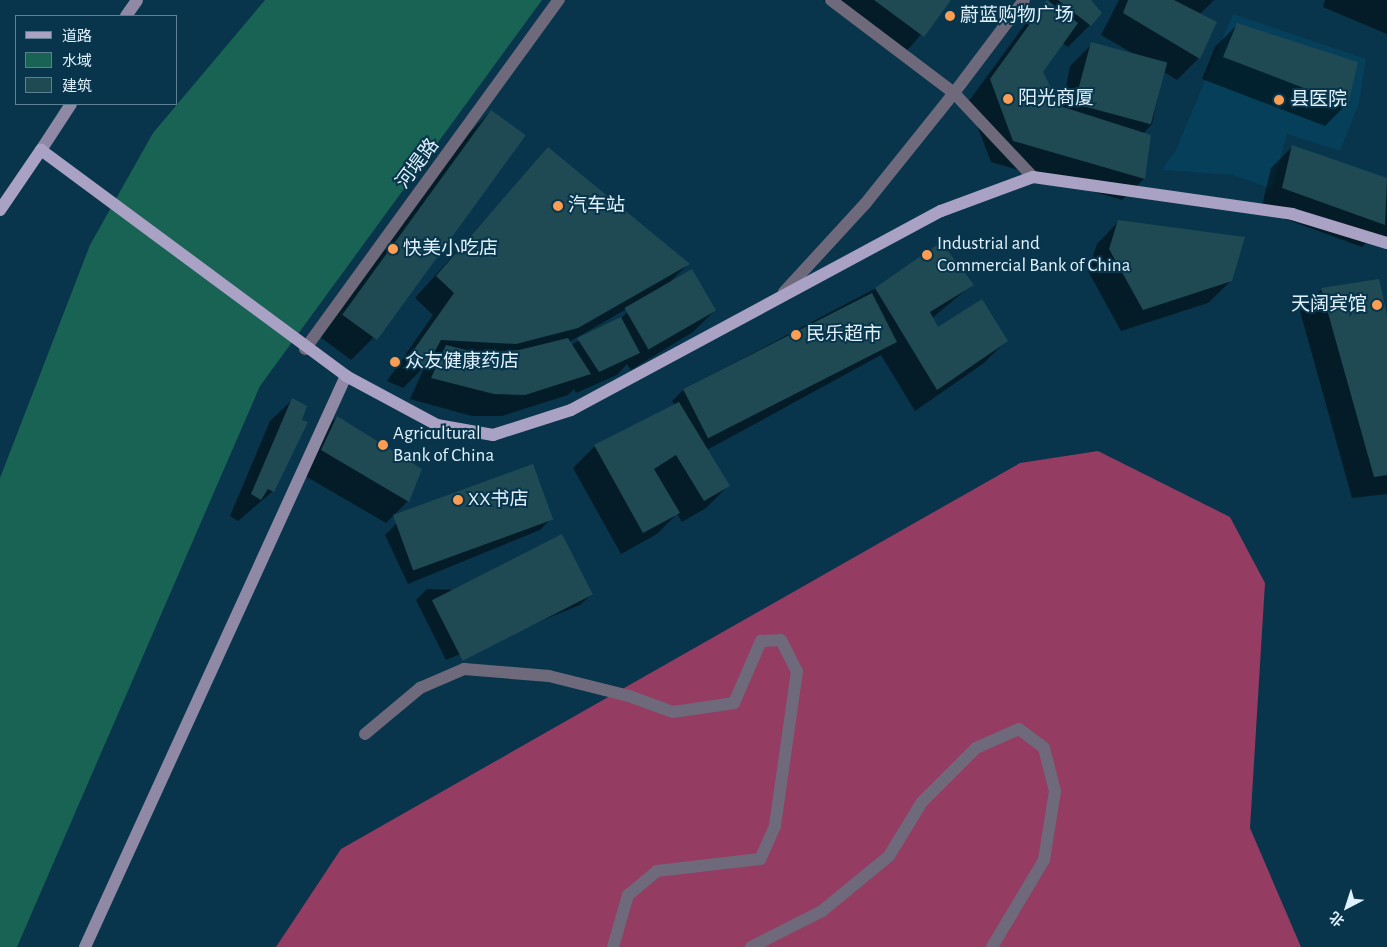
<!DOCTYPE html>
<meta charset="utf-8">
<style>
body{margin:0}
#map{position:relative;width:1387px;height:947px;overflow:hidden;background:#08354b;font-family:"Alegreya Sans","Noto Sans SC",sans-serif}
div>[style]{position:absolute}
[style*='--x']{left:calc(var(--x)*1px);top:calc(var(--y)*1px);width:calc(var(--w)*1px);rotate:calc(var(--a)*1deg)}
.built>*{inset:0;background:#053f59}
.forest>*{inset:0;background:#943c62}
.water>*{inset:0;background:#186353}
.shadow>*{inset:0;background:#0007}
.building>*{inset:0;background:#1f4a54;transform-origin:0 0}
.service>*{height:12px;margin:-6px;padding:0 6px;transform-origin:6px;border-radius:6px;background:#6e6a7b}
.pedestrian>*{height:12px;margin:-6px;padding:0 6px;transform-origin:6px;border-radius:6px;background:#6e6a7b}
.tertiary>*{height:12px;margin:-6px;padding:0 6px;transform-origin:6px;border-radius:6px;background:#6e6a7b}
.secondary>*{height:12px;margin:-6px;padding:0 6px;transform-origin:6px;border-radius:6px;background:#9089a5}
.primary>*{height:12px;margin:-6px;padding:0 6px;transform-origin:6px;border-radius:6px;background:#aaa2c5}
.dots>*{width:14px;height:14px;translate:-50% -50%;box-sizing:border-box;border:2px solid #08354b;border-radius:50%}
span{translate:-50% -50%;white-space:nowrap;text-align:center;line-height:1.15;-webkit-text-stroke:4px #08354b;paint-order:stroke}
.poi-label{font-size:19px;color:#dff1fc}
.left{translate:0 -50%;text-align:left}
.right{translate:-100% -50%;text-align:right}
.street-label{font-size:19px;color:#dff1fc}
.legend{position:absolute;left:15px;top:15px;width:162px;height:90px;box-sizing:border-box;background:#08354b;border:1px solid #5e8092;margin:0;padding:6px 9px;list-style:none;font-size:15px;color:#dff1fc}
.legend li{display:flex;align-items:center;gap:10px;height:25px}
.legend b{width:25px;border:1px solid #5e8092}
.north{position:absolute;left:1322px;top:882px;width:50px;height:50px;-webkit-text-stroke:4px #08354b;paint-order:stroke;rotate:220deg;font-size:14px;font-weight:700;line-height:20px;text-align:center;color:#dff1fc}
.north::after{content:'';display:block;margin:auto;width:18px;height:22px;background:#dff1fc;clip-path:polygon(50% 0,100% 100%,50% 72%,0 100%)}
</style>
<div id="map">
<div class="built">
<div style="clip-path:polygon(1233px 14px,1366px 59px,1359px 103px,1340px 151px,1287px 134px,1272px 189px,1233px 175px,1162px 170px,1176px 150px)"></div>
</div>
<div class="forest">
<div style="clip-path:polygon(1098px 451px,1230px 517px,1265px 583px,1250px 828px,1301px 947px,276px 947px,341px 849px,1020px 463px)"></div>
</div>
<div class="water">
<div style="clip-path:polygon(265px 0,542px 0,260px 386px,17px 947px,0 947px,0 478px,90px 245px,153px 133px)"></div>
</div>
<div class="shadow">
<div style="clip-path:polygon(823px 0,950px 0,901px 58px)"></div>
<div style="clip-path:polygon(1050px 0,1090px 0,1090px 25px,1068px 47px,1062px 43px,1042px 72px,1062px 108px,1070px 66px,1092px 44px,1134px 54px,1101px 35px,1119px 0,1214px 0,1199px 15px,1199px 58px,1177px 80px,1164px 72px,1152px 124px,1143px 134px,1144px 179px,1122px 200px,991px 162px,968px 102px,1026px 23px)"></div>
<div style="clip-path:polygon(1325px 0,1387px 0,1387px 34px,1323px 7px)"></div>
<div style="clip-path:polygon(1237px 25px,1347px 104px,1325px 126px,1202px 79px,1215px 47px)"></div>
<div style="clip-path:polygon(491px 111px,373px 338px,351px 360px,319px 336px,469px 133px)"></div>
<div style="clip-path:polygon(1293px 146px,1387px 179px,1387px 238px,1375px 234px,1362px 247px,1261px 210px,1271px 168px)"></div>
<div style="clip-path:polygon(evenodd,548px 149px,688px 264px,667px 285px,715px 310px,693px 332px,631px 370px,627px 364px,617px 375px,576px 393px,574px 389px,568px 395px,502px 416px,472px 416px,410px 399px,425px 366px,403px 388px,387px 381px,433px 315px,415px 298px,548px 149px,637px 303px,620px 319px,571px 345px,569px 342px,637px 303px)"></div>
<div style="clip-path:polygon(1119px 221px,1231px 281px,1208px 303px,1121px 331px,1088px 271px,1097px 244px)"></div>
<div style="clip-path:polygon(972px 285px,932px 318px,937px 329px,1006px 341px,984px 363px,915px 411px,881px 355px,707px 450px,728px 486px,706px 508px,682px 522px,677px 514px,657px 534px,621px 554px,573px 468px,595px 446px,675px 405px,672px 401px,683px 390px,876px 288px)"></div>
<div style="clip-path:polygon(1322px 289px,1387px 321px,1387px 494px,1352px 498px,1300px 311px)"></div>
<div style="clip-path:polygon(292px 400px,273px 491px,238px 521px,230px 516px,270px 421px)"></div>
<div style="clip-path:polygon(337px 417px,420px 469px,408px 501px,386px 523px,300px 473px,315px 439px)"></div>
<div style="clip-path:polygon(533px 466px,551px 519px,540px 530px,408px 584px,385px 535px,396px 524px)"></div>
<div style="clip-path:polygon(427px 589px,592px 594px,580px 605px,446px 660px,416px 600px)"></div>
</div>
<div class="building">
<div style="clip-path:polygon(874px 0,951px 0,924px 37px)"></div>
<div style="clip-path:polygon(1047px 0,1078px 23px,1043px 72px,1060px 106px,1151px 135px,1145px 179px,1013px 141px,990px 79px)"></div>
<div style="clip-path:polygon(1058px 0,1091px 0,1102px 13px,1091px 26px)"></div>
<div style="clip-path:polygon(1128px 0,1174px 0,1217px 22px,1200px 59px,1123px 13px)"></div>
<div style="clip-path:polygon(1237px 23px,1358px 62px,1348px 105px,1223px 57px)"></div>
<div style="left:1091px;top:42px;width:79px;height:64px;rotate:15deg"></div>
<div style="left:491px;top:110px;width:43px;height:253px;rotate:36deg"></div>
<div style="clip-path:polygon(1292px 145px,1387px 178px,1385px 225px,1282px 188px)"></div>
<div style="clip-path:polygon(548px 147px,690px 264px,578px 328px,516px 344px,441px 340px,426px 367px,408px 358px,454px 293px,436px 276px)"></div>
<div style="clip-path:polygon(1118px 220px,1245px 237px,1232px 281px,1143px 310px,1109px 249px)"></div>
<div style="clip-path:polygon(941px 242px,974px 285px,930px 312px,938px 327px,982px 299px,1008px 341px,937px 390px,875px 288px)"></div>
<div style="left:692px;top:269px;width:48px;height:78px;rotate:60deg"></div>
<div style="clip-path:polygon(1379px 279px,1387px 315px,1387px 475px,1374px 477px,1321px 288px)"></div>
<div style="left:872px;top:293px;width:55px;height:212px;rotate:63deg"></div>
<div style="clip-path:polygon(621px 317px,640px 353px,599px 372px,577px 338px)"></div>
<div style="clip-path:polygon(568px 338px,591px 374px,525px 395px,494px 394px,431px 378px,446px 345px,478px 353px,519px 350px)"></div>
<div style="clip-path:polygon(292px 398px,307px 406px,302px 420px,308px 422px,274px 492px,268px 489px,261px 500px,251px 494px)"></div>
<div style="clip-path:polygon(679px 402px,730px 486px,704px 501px,676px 455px,654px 469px,680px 513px,643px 533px,594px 445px)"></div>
<div style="clip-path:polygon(337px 416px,422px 469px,409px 502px,321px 450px)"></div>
<div style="left:533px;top:464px;width:59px;height:149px;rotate:70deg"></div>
<div style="left:562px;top:534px;width:68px;height:146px;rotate:63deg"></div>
</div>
<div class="service">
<div style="--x:305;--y:349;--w:432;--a:-54"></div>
<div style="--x:365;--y:734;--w:72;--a:-39.9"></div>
<div style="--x:420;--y:688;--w:48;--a:-23.4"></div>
<div style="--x:464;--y:669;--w:85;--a:4.7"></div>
<div style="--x:549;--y:676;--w:82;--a:14"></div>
<div style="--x:629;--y:696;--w:47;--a:20"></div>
<div style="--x:673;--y:712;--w:62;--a:-8.4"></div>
<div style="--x:734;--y:703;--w:68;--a:-66.5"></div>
<div style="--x:761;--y:641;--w:20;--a:-3"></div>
<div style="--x:781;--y:640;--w:35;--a:63"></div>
<div style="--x:797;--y:671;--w:157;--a:98.1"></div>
<div style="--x:775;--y:826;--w:36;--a:114"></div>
<div style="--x:760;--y:859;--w:104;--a:173.4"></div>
<div style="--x:657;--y:871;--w:38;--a:140"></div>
<div style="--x:628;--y:895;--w:54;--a:106.1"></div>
<div style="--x:751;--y:947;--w:80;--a:-26.9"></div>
<div style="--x:822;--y:911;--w:87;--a:-39.4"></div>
<div style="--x:889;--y:856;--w:63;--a:-58.6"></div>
<div style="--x:922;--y:802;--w:76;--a:-45"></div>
<div style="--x:976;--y:748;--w:47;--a:-23.8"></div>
<div style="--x:1019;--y:729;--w:31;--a:37"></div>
<div style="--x:1044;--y:748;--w:44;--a:75.7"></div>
<div style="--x:1055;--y:791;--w:70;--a:99.1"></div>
<div style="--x:1044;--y:860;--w:101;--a:120.9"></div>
</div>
<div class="pedestrian">
<div style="--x:954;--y:93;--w:116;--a:-53"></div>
</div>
<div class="tertiary">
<div style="--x:831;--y:0;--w:154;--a:37.1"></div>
<div style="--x:954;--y:93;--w:115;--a:46.8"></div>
<div style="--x:784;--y:292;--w:120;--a:-47.4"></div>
<div style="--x:865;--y:204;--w:142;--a:-51.3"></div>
</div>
<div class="secondary">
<div style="--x:126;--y:16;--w:19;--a:-55"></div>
<div style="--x:41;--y:150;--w:55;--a:-56.9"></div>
<div style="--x:85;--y:947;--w:628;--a:-65.44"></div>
</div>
<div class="primary">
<div style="--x:0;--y:210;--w:73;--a:-55.7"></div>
<div style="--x:41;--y:150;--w:380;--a:36.5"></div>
<div style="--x:346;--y:376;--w:103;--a:28.3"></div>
<div style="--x:437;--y:425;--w:57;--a:10.1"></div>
<div style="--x:493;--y:435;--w:82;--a:-17.8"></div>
<div style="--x:571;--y:410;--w:420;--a:-28.3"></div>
<div style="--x:941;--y:211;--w:98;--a:-20.3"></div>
<div style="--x:1033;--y:177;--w:262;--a:8.1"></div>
<div style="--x:1292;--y:214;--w:99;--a:17"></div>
</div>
<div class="dots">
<div style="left:950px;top:16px;background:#fc9d54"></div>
<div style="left:1008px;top:99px;background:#fc9d54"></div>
<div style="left:1279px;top:100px;background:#fc9d54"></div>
<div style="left:558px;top:206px;background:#fc9d54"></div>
<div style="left:393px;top:249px;background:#fc9d54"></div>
<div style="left:927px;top:255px;background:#fc9d54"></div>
<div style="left:1377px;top:305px;background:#fc9d54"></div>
<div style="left:796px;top:335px;background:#fc9d54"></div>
<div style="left:395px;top:362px;background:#fc9d54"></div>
<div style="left:383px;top:445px;background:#fc9d54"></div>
<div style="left:458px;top:500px;background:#fc9d54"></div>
</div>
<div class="poi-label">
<span class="left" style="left:960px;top:16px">蔚蓝购物广场</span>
<span class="left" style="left:1018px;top:99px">阳光商厦</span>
<span class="left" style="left:1290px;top:100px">县医院</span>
<span class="left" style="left:568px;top:206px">汽车站</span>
<span class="left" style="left:937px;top:255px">Industrial and<br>Commercial Bank of China</span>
<span class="left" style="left:403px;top:249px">快美小吃店</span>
<span class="right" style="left:1367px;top:305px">天阔宾馆</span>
<span class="left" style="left:806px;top:335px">民乐超市</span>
<span class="left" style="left:405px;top:362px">众友健康药店</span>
<span class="left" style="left:393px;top:445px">Agricultural<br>Bank of China</span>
<span class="left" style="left:468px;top:500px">XX书店</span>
</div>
<div class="street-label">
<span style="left:418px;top:164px;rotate:-53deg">河堤路</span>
</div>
<ul class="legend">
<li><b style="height:6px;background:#aaa2c5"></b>道路</li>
<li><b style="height:14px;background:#186353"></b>水域</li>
<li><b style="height:14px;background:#1f4a54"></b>建筑</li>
</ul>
<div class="north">北</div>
</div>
